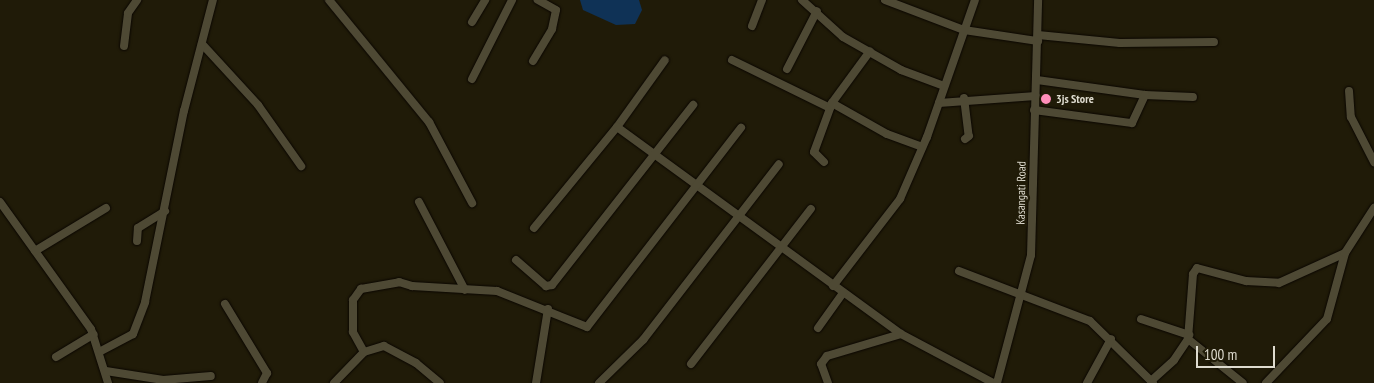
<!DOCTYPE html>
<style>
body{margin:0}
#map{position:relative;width:1374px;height:383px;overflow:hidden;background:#201b08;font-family:"PT Sans Narrow",sans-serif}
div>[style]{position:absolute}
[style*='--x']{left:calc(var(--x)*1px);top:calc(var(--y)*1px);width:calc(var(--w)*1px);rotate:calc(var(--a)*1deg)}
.water>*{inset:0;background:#0f3256}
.roads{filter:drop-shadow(0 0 1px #0a0600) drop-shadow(0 0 1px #0a0600)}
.minor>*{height:8px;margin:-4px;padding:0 4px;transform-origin:4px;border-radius:4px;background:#4e4934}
.dots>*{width:14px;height:14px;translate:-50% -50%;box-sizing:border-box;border:2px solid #201b08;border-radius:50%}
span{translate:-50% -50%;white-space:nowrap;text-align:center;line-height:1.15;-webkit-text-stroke:5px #201b08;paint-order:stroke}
.poi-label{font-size:12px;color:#dedbcf;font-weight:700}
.left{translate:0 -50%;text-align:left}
.street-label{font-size:12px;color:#dedbcf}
.scale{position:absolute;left:1196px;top:346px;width:79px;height:22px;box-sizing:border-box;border:2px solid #dedbcf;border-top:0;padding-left:6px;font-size:15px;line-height:18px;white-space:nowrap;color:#dedbcf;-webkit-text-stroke:4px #201b08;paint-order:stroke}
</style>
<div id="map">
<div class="water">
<div style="clip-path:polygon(580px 0,639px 0,642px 10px,635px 24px,616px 25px,583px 10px)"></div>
</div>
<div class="roads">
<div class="minor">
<div style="--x:329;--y:0;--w:158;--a:50.7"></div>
<div style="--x:429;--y:122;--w:92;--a:62"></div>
<div style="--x:802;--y:0;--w:55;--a:42.1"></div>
<div style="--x:843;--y:37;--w:67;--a:29.6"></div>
<div style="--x:901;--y:70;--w:46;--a:20.4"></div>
<div style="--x:885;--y:0;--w:85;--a:20.8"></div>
<div style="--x:964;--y:30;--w:75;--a:8.5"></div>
<div style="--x:472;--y:22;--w:26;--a:-59"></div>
<div style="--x:752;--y:26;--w:28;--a:-69"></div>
<div style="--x:1038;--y:35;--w:82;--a:5.6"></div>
<div style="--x:1120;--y:43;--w:94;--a:-0.6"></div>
<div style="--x:202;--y:44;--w:83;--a:47.4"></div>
<div style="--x:258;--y:105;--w:75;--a:54.8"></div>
<div style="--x:124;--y:46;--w:33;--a:-83"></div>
<div style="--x:128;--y:13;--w:16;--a:-55"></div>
<div style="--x:732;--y:60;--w:109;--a:26.1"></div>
<div style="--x:533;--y:61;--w:37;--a:-59"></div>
<div style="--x:552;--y:29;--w:19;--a:-78"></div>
<div style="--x:556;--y:10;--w:21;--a:-151"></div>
<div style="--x:787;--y:69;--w:65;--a:-62.7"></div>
<div style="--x:472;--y:79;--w:89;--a:-63.1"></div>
<div style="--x:1037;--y:80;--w:109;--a:7.9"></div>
<div style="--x:1145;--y:95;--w:48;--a:2.4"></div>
<div style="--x:1349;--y:91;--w:26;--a:86"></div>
<div style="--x:1351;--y:117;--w:51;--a:62.9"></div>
<div style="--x:964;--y:98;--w:38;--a:83"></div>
<div style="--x:969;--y:136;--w:5;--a:143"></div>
<div style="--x:832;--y:103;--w:63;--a:29.4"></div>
<div style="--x:887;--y:134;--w:37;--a:20"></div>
<div style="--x:939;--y:103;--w:97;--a:-4.1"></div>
<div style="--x:1034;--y:110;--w:99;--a:7.6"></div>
<div style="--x:1132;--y:123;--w:31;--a:-65"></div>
<div style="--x:617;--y:127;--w:82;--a:-54.4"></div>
<div style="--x:824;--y:162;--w:14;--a:-135"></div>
<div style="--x:814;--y:152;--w:52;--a:-69.8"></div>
<div style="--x:832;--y:103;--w:64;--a:-53.8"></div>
<div style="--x:0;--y:202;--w:156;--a:54.4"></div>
<div style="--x:91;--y:329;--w:57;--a:72.5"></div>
<div style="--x:419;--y:202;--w:99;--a:62.4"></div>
<div style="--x:534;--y:228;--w:131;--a:-50.6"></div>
<div style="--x:617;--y:127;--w:351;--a:36.1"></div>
<div style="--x:901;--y:334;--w:104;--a:28"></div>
<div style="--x:137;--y:241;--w:13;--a:-86"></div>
<div style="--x:138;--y:228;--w:32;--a:-32"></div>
<div style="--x:35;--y:251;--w:83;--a:-31.2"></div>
<div style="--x:516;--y:260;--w:40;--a:41"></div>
<div style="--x:546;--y:286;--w:6;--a:-9"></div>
<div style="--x:552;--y:285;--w:229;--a:-51.9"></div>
<div style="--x:959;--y:271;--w:140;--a:20.9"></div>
<div style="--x:1090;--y:321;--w:88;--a:44.5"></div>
<div style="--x:833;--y:286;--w:110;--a:-52.4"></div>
<div style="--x:900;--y:199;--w:68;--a:-66.5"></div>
<div style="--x:927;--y:137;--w:145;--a:-70.7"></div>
<div style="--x:225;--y:304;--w:81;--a:58.7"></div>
<div style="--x:267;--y:373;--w:11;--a:117"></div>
<div style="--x:1141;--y:319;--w:51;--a:18.4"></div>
<div style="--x:818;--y:328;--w:43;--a:-54.5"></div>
<div style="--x:1188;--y:339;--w:70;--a:38.7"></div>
<div style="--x:101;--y:351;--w:36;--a:-28"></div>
<div style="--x:133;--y:334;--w:34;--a:-69"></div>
<div style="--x:145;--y:302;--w:195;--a:-78.5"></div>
<div style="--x:184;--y:111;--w:115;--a:-75.4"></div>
<div style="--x:364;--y:352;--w:23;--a:-119"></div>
<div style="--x:353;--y:332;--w:32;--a:-90"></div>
<div style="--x:353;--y:300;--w:14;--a:-54"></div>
<div style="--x:361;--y:289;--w:39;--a:-10"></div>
<div style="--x:399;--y:282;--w:14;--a:17"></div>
<div style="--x:412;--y:286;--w:85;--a:3.4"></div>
<div style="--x:497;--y:291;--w:97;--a:21.8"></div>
<div style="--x:587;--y:327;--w:252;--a:-52.3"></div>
<div style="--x:56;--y:357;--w:44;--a:-31.2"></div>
<div style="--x:691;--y:364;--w:196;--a:-52.3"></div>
<div style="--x:106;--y:371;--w:58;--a:9"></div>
<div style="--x:163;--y:380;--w:48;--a:-4.8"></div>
<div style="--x:1151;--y:381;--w:31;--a:-42"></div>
<div style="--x:1174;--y:360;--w:25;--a:-56"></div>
<div style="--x:1188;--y:339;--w:65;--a:-85.6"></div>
<div style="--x:1193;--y:274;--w:7;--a:-56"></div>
<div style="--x:1197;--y:268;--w:51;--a:14.9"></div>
<div style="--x:1246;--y:281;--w:33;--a:3"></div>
<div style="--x:1279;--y:283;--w:72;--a:-24.4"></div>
<div style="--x:334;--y:383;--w:43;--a:-45.9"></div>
<div style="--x:364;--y:352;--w:21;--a:-17"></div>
<div style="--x:384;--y:346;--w:36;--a:28"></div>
<div style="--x:416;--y:363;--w:31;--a:40"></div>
<div style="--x:536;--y:383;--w:75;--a:-80.8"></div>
<div style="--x:599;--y:383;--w:62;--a:-44.3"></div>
<div style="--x:643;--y:340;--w:222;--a:-52.3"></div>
<div style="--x:828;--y:383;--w:20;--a:-110"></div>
<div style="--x:821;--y:364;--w:10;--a:-53"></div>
<div style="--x:827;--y:356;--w:77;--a:-16.6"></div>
<div style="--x:997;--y:383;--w:132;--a:-75.1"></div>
<div style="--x:1031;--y:255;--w:255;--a:-88.4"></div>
<div style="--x:1087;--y:383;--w:50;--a:-61.4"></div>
<div style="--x:1266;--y:383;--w:88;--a:-46.4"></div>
<div style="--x:1327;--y:319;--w:68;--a:-74.7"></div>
<div style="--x:1345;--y:253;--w:54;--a:-57.2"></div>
</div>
</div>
<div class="dots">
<div style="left:1046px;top:99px;background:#ff8eba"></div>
</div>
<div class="poi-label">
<span class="left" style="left:1056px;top:99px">3js Store</span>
</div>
<div class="street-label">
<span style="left:1021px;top:193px;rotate:-89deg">Kasangati Road</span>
</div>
<div class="scale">100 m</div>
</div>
